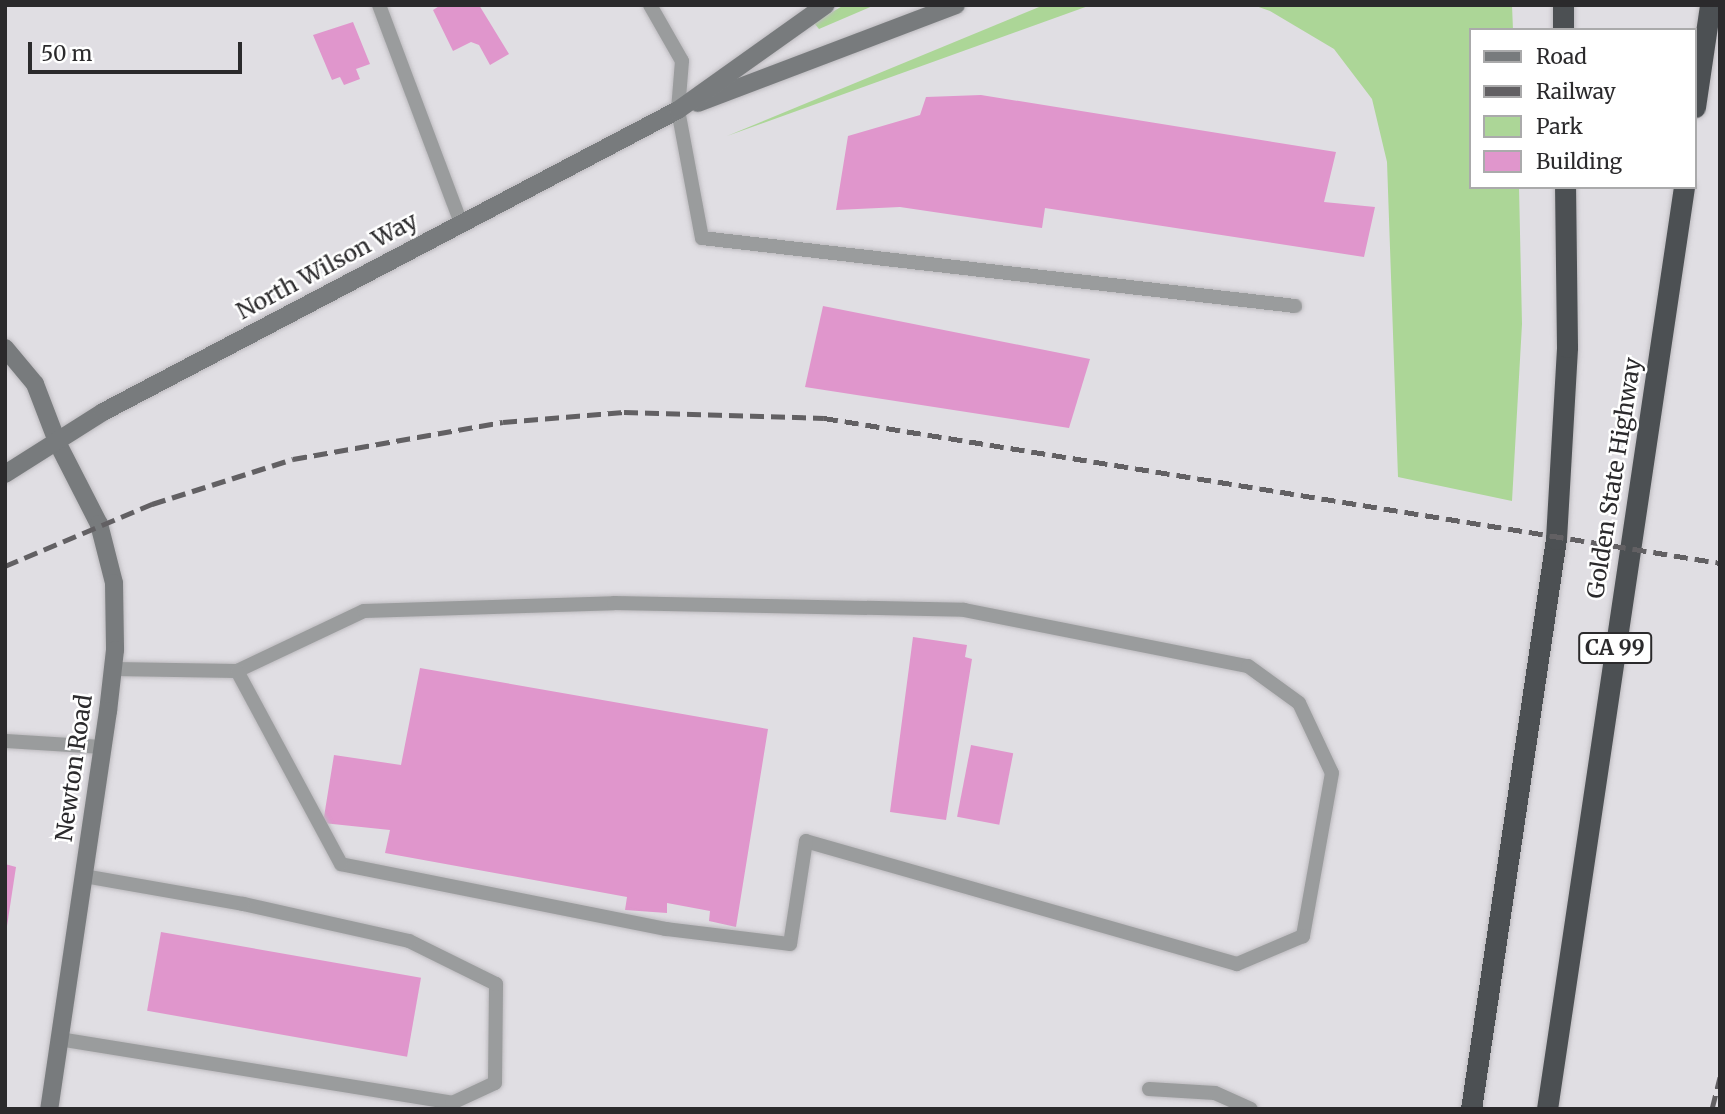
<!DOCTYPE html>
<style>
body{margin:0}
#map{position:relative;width:1725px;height:1114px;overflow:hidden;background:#e0dee3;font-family:Merriweather,serif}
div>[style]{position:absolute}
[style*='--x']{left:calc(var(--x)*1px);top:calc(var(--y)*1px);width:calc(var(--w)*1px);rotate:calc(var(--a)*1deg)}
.green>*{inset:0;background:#acd697}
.building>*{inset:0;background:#e096cc;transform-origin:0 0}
.roads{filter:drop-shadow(0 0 2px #bcbabe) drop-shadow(0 0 2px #bcbabe)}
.lane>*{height:14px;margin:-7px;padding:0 7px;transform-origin:7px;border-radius:7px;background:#9a9c9d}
.secondary>*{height:18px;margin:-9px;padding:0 9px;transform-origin:9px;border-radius:9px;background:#787b7d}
.highway>*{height:21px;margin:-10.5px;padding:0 10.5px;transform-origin:10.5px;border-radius:10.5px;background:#4c5053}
.rail>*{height:5px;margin-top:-2.5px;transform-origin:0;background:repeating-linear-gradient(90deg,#626063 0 14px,transparent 0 21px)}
span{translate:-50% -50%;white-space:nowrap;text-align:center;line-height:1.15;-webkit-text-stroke:5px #fff;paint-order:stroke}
.shield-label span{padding:2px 5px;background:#fff;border:2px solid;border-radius:5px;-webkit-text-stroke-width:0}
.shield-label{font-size:21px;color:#2b2a2c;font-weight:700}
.street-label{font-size:23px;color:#2b2a2c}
.frame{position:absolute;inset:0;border:7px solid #2b2a2c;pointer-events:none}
.legend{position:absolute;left:1469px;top:28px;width:228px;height:161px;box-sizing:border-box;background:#fff;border:2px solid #aaaaab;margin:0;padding:9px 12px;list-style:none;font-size:21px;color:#2b2a2c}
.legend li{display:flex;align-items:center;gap:14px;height:35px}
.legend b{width:35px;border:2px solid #aaaaab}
.scale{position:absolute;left:28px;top:42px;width:214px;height:32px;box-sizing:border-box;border:4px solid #2b2a2c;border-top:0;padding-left:9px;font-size:21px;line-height:24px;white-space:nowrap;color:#2b2a2c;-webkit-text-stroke:5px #fff;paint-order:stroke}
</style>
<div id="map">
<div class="green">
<div style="clip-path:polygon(844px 5px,875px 5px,819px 29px,814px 23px)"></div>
<div style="clip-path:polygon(1044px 5px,1091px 5px,727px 136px)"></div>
<div style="clip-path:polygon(1253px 5px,1512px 5px,1513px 30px,1471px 30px,1471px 187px,1519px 187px,1522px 324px,1512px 501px,1398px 477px,1387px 162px,1372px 99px,1334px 49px,1270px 11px)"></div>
</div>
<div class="building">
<div style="clip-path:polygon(441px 5px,479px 5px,509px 54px,490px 65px,479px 45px,471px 42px,453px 51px,433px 10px)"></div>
<div style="clip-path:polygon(353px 22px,370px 64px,356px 69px,360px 79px,344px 85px,340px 77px,332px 80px,313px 35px)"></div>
<div style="clip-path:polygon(981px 95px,1336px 152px,1324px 202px,1375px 207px,1364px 257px,1045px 208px,1042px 228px,900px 207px,836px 210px,848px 136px,920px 115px,926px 97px)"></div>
<div style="clip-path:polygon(823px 306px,1090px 359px,1069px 428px,805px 387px)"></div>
<div style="clip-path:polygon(913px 637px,967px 645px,965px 657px,972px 659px,946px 820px,890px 812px)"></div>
<div style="clip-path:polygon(420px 668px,768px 729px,736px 927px,709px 921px,710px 911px,667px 903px,667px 913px,625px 910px,627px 897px,385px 853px,390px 830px,323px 823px,334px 755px,401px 765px)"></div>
<div style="left:971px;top:745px;width:43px;height:73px;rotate:11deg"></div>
<div style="clip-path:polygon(5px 864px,16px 867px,7px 926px,5px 925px)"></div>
<div style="left:161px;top:932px;width:264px;height:80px;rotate:10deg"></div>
</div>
<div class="roads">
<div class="lane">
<div style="--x:379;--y:5;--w:233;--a:69.4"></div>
<div style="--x:650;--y:5;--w:64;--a:60.3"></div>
<div style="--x:682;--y:61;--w:49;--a:94.7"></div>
<div style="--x:678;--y:110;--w:130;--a:79.4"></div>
<div style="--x:702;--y:238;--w:597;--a:6.54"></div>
<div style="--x:113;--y:669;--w:124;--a:0.9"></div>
<div style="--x:237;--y:671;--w:140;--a:-25.3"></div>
<div style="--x:364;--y:611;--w:250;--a:-1.8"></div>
<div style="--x:614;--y:603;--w:350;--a:1.1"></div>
<div style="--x:964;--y:610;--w:289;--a:11.2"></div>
<div style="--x:1248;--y:666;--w:63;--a:36"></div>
<div style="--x:1299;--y:703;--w:77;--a:64.8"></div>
<div style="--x:1332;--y:773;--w:166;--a:100.1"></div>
<div style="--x:1303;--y:936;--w:72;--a:157"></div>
<div style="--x:1237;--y:964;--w:448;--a:-164.1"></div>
<div style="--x:806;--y:841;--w:104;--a:98.8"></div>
<div style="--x:790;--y:944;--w:125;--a:-173.1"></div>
<div style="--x:666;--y:929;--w:331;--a:-168.7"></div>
<div style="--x:341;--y:864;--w:219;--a:-118.3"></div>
<div style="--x:5;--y:741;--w:98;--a:3.5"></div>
<div style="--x:59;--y:1039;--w:398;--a:9.2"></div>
<div style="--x:452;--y:1103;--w:47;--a:-24.9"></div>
<div style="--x:495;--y:1083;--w:99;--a:-89.4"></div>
<div style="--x:496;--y:984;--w:97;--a:-153.7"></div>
<div style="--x:409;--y:941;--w:170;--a:-167.4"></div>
<div style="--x:243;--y:904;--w:161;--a:-170"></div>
<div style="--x:1149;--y:1089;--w:66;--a:3.5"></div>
<div style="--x:1215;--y:1093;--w:39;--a:24"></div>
</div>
<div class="secondary">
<div style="--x:698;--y:103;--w:276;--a:-20.8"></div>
<div style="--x:5;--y:348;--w:47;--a:50.2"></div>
<div style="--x:35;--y:384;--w:64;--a:69"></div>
<div style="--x:58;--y:444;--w:90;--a:62.9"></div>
<div style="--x:99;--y:524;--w:61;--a:75.7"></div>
<div style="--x:114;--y:583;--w:67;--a:89.1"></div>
<div style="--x:115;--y:650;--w:61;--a:96.5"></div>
<div style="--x:108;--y:711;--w:402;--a:98.4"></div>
<div style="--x:5;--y:474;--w:116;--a:-32.3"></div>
<div style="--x:103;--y:412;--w:649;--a:-27.71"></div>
<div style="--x:678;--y:110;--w:181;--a:-35.4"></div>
</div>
<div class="highway">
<div style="--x:1563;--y:5;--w:25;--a:90"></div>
<div style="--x:1695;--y:107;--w:103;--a:-81.6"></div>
<div style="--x:1471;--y:1109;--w:576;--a:-81.52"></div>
<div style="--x:1556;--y:539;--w:192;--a:-86.7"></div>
<div style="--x:1567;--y:347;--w:160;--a:-90.7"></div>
<div style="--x:1547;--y:1109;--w:932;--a:-81.55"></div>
</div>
</div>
<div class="rail">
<div style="--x:5;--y:566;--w:160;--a:-22.9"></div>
<div style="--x:152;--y:504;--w:148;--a:-17.7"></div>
<div style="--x:293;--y:459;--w:213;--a:-10"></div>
<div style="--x:503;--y:422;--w:121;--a:-4.7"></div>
<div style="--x:624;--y:412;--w:200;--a:1.7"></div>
<div style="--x:824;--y:418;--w:908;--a:9.19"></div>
<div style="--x:1712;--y:1109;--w:33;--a:-76"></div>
</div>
<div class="shield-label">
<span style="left:1615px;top:648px">CA 99</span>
</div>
<div class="street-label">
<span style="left:327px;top:266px;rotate:-28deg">North Wilson Way</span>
<span style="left:1614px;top:478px;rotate:-81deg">Golden State Highway</span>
<span style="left:74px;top:768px;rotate:-82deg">Newton Road</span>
</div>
<div class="frame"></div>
<ul class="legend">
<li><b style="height:9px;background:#787b7d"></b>Road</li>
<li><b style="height:9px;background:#626063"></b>Railway</li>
<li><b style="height:19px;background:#acd697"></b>Park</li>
<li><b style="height:19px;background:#e096cc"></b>Building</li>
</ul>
<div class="scale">50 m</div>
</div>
